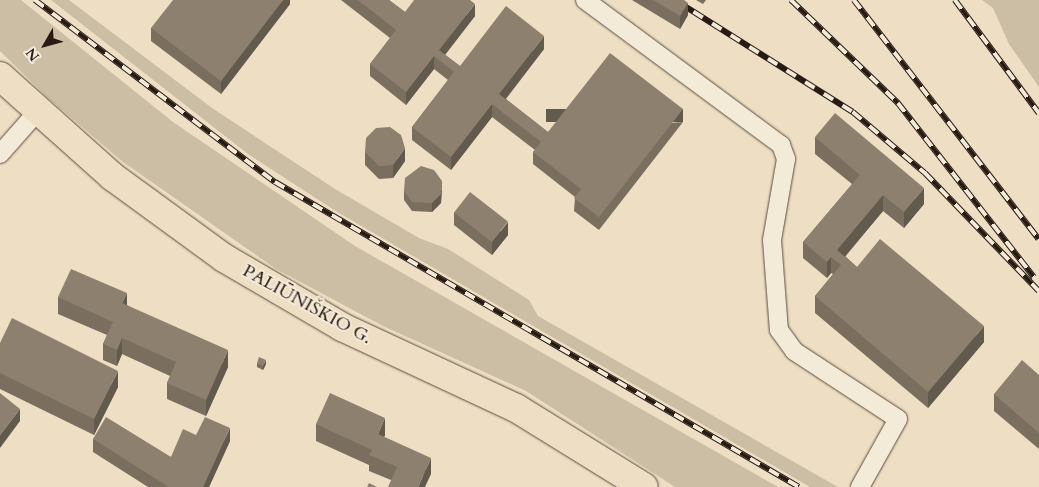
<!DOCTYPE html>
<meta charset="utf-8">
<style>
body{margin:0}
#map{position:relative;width:1039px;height:487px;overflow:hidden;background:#eedec3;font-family:Cardo,serif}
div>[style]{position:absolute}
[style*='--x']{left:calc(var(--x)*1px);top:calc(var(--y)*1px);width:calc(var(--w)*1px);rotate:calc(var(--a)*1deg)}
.green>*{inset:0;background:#ccbda5}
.roads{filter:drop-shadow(0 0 1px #594c40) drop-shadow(0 0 1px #594c40)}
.street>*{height:18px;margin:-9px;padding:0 9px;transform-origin:9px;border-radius:9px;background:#f4ead8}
.primary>*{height:28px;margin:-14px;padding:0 14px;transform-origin:14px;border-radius:14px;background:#eedec3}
.rail>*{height:5.5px;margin-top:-2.75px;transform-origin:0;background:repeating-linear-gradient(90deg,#f4ead8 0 11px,#271b14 0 22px);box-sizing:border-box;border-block:1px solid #271b14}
.wall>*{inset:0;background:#7a6e5f}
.shaded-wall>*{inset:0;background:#635a4e;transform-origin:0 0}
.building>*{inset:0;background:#8e806f;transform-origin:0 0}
span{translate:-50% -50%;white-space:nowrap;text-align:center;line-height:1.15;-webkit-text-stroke:4px #f4ead8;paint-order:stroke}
.street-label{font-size:18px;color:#271b14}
.north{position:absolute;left:20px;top:20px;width:50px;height:50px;-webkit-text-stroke:4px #f4ead8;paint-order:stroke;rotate:232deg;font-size:14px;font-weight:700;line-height:20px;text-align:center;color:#271b14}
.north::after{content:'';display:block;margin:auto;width:18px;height:22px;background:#271b14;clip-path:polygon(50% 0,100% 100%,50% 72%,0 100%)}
</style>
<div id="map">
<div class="green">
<div style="clip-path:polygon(0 0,21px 0,173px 122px,355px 246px,778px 487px,675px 487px,526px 391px,383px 326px,276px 269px,123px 162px,47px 97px,0 51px)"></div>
<div style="clip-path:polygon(51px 0,69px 0,212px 108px,335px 189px,419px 238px,448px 249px,529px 300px,538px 316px,838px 487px,810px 487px,334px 210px,248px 154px)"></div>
<div style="clip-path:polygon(982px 0,1039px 0,1039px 87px,1009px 44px,993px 8px)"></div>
</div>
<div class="roads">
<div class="street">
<div style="--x:585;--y:0;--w:244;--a:36.5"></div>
<div style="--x:781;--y:145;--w:15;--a:70"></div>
<div style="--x:786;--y:159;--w:82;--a:99.8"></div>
<div style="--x:772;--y:240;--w:90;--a:85.6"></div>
<div style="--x:779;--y:330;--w:26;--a:54"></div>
<div style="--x:794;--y:351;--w:124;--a:33.2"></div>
<div style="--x:898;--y:419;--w:78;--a:119.2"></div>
<div style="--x:0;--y:154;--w:56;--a:-48.6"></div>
</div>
<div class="primary">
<div style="--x:0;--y:76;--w:152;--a:41.8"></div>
<div style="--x:113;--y:177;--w:137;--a:36.1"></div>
<div style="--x:224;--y:258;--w:137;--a:30.3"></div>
<div style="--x:342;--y:327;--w:192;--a:25"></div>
<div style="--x:516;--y:408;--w:150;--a:31.7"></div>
</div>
</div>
<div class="rail">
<div style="--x:35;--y:0;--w:301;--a:37.2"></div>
<div style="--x:275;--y:182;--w:606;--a:30.2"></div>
<div style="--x:675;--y:0;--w:210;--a:32.2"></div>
<div style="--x:853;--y:112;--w:94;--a:40.3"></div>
<div style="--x:925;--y:173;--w:164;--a:46"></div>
<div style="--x:791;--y:0;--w:149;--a:43.9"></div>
<div style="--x:898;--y:103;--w:221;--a:52"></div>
<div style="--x:854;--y:0;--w:302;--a:52.3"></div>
<div style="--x:955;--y:0;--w:141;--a:53.4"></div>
</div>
<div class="wall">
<div style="clip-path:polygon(290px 0,290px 4px,221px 94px,151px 41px,151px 28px)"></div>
<div style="clip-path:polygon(341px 0,389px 0,405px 12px,475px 16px,445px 55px,460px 66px,544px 49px,506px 99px,548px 132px,683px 122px,599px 230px,574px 211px,575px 197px,533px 164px,533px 152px,535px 150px,492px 117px,451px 170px,412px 140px,412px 127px,448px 80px,434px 69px,406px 105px,370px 76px,370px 64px,390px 38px)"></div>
<div style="clip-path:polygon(632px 0,684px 0,688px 15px,680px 29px)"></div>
<div style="clip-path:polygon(696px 0,706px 0,703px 4px)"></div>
<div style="clip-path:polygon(815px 137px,924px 204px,904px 228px,883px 211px,845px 256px,857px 267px,984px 342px,928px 408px,815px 313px,815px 296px,833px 274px,831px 273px,827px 278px,803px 258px,803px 242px,852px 184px,815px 154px)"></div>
<div style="clip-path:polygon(365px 152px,405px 161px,393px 178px,379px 179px,365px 165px)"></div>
<div style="clip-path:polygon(442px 190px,441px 203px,432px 212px,412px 211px,404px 200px,404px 191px)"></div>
<div style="clip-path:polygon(454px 212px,508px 235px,492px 255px,454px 225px)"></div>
<div style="clip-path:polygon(58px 297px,127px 305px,228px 367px,206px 416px,167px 399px,167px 383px,170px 376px,122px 354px,117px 366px,103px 360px,103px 344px,107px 335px,58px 314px)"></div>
<div style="clip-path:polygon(0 343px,118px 387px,94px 435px,0 389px)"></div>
<div style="clip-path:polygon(257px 363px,266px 364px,263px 370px,257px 367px)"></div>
<div style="clip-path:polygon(1039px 375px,1039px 449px,994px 411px,994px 394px)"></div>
<div style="clip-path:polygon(316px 424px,385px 435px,384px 437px,431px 474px,391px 480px,369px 471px,369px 465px,316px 441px)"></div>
<div style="clip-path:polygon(196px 435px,230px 441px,209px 487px,148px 487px,93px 452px,93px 439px,171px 457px)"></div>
</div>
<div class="shaded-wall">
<div style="clip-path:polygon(283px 0,290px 0,290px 4px,221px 94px,221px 81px)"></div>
<div style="clip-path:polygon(688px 3px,688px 15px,680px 29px,680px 16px)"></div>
<div style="clip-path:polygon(475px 4px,475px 16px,440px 61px,439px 50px)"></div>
<div style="clip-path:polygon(544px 36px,544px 49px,499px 107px,499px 94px)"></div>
<div style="clip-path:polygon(434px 56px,434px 69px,406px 105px,406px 92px)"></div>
<div style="clip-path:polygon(492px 104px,492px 117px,451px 170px,451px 157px)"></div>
<div style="left:683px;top:109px;width:13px;height:137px;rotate:90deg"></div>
<div style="clip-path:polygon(405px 148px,405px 161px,393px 178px,393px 165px)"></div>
<div style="clip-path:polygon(442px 181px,441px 203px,432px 212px,432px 203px)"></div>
<div style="clip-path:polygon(924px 188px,924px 204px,904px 228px,904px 212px)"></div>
<div style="clip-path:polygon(883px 195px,883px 211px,839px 264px,837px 250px)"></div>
<div style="clip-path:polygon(508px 222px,508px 235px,492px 255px,492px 242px)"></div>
<div style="clip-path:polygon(831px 257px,831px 273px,827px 278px,827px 262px)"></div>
<div style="clip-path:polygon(127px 293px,127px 310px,122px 303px)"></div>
<div style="clip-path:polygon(984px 326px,984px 342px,928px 408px,928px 392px)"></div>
<div style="clip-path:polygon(122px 338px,122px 354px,117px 366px,117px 350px)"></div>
<div style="clip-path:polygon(228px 350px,228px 367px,206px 416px,206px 400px)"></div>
<div style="clip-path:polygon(266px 360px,266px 364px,263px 370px,263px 366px)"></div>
<div style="clip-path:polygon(118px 371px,118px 387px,94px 435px,94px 419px)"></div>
<div style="clip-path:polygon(20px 409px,20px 421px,0 448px,0 435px)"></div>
<div style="clip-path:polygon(385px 418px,385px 435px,378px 450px,378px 434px)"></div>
<div style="clip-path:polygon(230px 428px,230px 441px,209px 487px,203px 487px)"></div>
<div style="clip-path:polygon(431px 458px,431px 474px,425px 487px,418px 487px)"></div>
</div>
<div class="building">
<div style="clip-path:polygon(173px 0,283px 0,221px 81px,151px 28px)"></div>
<div style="clip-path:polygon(358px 0,389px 0,405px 12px,414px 0,470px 0,475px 4px,439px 50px,460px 66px,506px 6px,544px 36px,499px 94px,548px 132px,610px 53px,683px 109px,599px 217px,574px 198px,581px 189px,533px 152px,541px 142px,492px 104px,451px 157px,412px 127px,454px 72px,434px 56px,406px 92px,370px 64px,396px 30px)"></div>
<div style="clip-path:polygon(653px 0,684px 0,688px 3px,680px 16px)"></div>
<div style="clip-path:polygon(835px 113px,924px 188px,904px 212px,883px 195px,837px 250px,857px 267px,880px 239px,984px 326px,928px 392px,815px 296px,841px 265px,831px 257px,827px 262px,803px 242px,860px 175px,815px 137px)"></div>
<div style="clip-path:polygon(390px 127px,401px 135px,405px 148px,393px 165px,379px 166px,365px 152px,366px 138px,376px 128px)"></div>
<div style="clip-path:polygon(421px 166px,434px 170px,442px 181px,441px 194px,432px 203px,412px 202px,404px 191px,405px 178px)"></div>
<div style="left:470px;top:192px;width:48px;height:26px;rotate:38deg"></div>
<div style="clip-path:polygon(71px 269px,127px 293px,122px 303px,228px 350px,206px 400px,167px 383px,176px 362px,122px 338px,117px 350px,103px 344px,113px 322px,58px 297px)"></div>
<div style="clip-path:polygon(12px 318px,118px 371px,94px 419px,0 373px,0 343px)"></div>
<div style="clip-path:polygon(259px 357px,266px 360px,263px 366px,257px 363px)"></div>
<div style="clip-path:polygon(1022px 360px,1039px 375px,1039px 433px,994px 394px)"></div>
<div style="clip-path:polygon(0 393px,20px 409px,0 435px)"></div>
<div style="clip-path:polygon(330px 393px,385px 418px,378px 434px,431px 458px,418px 487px,388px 487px,397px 467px,369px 455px,372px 450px,316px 424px)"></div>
<div style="clip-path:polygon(106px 417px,171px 457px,183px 429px,196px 435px,205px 417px,230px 428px,203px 487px,169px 487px,93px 439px)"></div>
<div style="clip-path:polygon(369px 483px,377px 487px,367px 487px)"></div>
</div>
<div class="street-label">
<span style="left:307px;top:305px;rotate:29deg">PALIŪNIŠKIO G.</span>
</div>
<div class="north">N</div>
</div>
